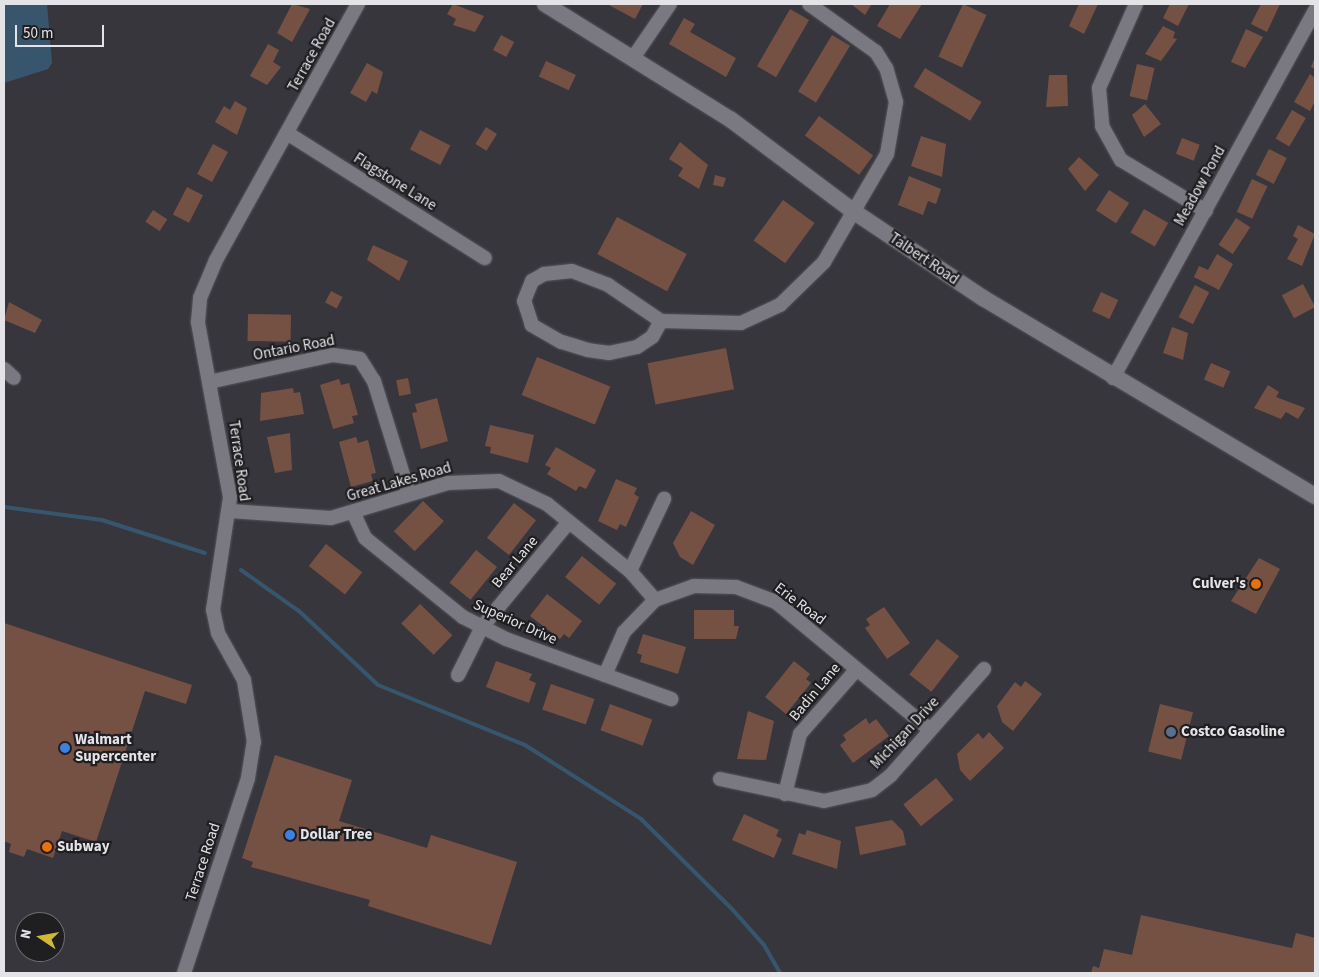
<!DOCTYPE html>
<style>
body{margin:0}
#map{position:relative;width:1319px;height:977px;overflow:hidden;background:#38363d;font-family:"Source Sans 3",sans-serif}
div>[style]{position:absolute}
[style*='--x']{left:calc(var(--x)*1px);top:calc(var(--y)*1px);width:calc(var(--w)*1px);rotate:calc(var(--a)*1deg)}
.water>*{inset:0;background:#37566d}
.stream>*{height:4px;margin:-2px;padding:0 2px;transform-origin:2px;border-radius:2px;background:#37566d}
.building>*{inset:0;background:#755144;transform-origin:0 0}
.roads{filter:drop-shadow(0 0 1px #56545b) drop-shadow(0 0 1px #56545b)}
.minor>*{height:14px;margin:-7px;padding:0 7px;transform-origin:7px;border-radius:7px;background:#7a7880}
.tertiary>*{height:16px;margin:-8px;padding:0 8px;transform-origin:8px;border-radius:8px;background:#7a7880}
.dots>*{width:14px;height:14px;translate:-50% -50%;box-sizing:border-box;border:2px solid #1f1e21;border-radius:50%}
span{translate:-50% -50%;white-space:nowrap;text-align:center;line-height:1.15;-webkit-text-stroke:4.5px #1f1e21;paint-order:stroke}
.street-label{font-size:15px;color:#e4e3e8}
.poi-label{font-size:15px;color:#e4e3e8;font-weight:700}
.right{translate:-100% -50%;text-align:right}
.left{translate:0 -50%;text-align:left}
.frame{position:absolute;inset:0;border:5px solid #e4e3e8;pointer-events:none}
.north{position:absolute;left:15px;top:912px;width:50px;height:50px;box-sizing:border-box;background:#1f1e21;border:1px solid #6e6d71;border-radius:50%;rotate:282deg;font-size:14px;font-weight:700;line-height:20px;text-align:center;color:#e4e3e8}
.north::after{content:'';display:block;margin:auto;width:18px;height:22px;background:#d0b736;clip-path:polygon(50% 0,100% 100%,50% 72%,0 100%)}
.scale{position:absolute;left:15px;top:25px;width:89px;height:22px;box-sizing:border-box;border:2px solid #e4e3e8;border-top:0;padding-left:6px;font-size:15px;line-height:18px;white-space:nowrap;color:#e4e3e8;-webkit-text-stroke:4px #1f1e21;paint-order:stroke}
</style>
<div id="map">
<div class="water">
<div style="clip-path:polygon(4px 4px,47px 4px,52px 63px,48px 69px,4px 83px)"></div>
</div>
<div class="stream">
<div style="--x:4;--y:507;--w:99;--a:7.6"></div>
<div style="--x:102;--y:520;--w:108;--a:17.8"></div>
<div style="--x:241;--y:570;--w:71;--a:35.3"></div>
<div style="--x:299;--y:611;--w:108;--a:43.1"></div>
<div style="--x:378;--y:685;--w:159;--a:22.2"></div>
<div style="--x:525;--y:745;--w:138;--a:32.5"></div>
<div style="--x:641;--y:819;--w:128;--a:44.7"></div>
<div style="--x:732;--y:909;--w:48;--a:48.4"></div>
<div style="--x:764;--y:945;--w:32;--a:60"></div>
</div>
<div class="building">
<div style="clip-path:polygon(292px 4px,310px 9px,292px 42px,277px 33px)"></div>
<div style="clip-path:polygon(453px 4px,484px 16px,475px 32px,453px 25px,456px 19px,447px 14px)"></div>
<div style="clip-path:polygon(607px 4px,643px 4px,635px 19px)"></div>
<div style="clip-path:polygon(851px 4px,868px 4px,871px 5px,865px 15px)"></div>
<div style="clip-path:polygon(890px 4px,922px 4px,900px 39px,877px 26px)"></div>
<div style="left:963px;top:4px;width:26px;height:58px;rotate:25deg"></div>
<div style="clip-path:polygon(1079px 4px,1098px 4px,1084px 34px,1069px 26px)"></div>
<div style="clip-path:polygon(1170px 4px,1189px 4px,1178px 26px,1163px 18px)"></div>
<div style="clip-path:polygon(1261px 4px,1280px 4px,1267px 32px,1251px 24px)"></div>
<div style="left:790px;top:9px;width:22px;height:66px;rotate:30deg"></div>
<div style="clip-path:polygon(684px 18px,695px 24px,690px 32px,736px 58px,726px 77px,669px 44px)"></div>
<div style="clip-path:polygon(1163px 26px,1175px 32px,1173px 38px,1177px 39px,1161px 61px,1145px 54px)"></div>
<div style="clip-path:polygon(1246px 29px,1263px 37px,1245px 68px,1231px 62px)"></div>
<div style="left:501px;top:35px;width:15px;height:17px;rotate:28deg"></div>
<div style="left:832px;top:35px;width:21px;height:66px;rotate:31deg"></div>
<div style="clip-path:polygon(268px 44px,279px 50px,273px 62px,281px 67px,267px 85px,250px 76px)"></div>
<div style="clip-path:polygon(1315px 57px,1315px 69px,1311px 67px)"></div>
<div style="left:546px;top:61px;width:33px;height:17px;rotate:25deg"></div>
<div style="clip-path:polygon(367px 63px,383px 72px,377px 94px,372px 91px,366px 102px,350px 93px)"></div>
<div style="left:1137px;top:64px;width:18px;height:33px;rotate:13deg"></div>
<div style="left:925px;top:68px;width:66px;height:22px;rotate:31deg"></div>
<div style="clip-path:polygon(1310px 74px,1315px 78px,1315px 101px,1310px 111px,1294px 102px)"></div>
<div style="clip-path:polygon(1049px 75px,1067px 75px,1068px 106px,1046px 107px)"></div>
<div style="clip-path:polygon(235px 101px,247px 108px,237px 135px,215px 122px,224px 106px,230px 110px)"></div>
<div style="clip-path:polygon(1145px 104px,1161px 124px,1144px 137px,1132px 115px)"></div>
<div style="left:1292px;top:110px;width:16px;height:33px;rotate:30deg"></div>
<div style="left:819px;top:116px;width:67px;height:24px;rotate:36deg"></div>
<div style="left:486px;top:127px;width:13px;height:20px;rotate:32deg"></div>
<div style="left:420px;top:130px;width:34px;height:22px;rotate:27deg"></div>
<div style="clip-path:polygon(921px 136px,946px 144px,942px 177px,911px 166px)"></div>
<div style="left:1182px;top:138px;width:19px;height:17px;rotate:21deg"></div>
<div style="clip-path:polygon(680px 142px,708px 165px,699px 189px,678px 176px,683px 168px,669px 159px)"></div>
<div style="left:213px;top:144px;width:17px;height:34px;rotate:28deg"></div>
<div style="left:1269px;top:149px;width:20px;height:29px;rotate:27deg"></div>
<div style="clip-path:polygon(1079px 157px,1099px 175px,1085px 191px,1068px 169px)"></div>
<div style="clip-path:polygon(715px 175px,726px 178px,723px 187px,713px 185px)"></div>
<div style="clip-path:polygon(909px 176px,941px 189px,936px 204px,928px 201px,923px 215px,898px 205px)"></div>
<div style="left:1252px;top:179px;width:17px;height:36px;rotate:25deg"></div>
<div style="left:187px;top:187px;width:18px;height:31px;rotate:27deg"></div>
<div style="left:1109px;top:190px;width:24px;height:24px;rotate:33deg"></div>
<div style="left:783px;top:200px;width:39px;height:50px;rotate:36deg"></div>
<div style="left:1144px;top:209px;width:28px;height:27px;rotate:30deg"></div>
<div style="left:153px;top:210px;width:17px;height:14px;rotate:33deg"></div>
<div style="left:617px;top:217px;width:79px;height:42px;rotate:28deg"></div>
<div style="left:1236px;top:218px;width:17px;height:32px;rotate:33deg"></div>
<div style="clip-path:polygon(1298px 225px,1315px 234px,1302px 266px,1287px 259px,1298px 239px,1293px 236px)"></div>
<div style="clip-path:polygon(373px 245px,408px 261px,399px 281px,367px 260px)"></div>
<div style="clip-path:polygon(1217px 254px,1233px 264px,1219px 290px,1194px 277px,1199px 266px,1208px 270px)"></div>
<div style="left:1303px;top:284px;width:26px;height:24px;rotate:62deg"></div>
<div style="left:1195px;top:285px;width:16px;height:36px;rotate:27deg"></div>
<div style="left:331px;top:291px;width:13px;height:13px;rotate:27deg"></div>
<div style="left:1101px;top:292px;width:19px;height:21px;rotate:25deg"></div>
<div style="clip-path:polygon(9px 302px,42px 320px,35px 333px,4px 320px)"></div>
<div style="left:248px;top:314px;width:43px;height:27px;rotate:1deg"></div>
<div style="clip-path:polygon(1172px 327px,1188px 333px,1183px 360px,1163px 353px)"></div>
<div style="left:726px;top:348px;width:42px;height:80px;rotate:79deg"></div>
<div style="left:537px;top:357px;width:79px;height:41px;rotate:22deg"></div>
<div style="left:1211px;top:363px;width:21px;height:18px;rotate:23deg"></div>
<div style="left:408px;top:378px;width:16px;height:12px;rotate:79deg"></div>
<div style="clip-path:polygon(339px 379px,341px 385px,349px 383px,358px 415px,352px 416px,354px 423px,333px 429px,320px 385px)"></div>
<div style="clip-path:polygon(1268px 385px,1279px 392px,1276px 397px,1305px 408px,1298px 419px,1286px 412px,1281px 419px,1254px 408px)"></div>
<div style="clip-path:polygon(293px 388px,294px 393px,300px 392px,304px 414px,260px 421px,261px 393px)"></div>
<div style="clip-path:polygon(437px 398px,448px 441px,421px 449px,412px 413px,417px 412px,415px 404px)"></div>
<div style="clip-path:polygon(490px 425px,534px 435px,528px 463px,490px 453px,491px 447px,485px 446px)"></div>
<div style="clip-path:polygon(290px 433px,292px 470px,275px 473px,267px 437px)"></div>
<div style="clip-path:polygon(356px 437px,358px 443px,368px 440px,376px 473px,371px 474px,373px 481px,351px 487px,339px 442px)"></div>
<div style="clip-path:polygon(556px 447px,596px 470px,586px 489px,579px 486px,576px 491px,547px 474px,551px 468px,545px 465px)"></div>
<div style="clip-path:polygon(616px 479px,637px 488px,634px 494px,639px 497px,626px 527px,620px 524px,617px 530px,598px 521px)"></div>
<div style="left:423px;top:501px;width:29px;height:42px;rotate:44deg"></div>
<div style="left:514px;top:503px;width:28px;height:44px;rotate:38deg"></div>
<div style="clip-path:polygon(691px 511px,715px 525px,693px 565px,680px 557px,673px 543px)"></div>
<div style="left:326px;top:544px;width:46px;height:28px;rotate:38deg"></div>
<div style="left:476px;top:550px;width:27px;height:42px;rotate:39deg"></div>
<div style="left:582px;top:556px;width:44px;height:27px;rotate:39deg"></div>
<div style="clip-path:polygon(1259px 558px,1280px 569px,1256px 614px,1231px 601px)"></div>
<div style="clip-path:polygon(547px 594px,582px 621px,569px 638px,564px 634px,560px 639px,530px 616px)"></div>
<div style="left:420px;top:604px;width:45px;height:27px;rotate:44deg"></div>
<div style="clip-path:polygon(884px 607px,910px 643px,887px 659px,865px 628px,870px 625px,866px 619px)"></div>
<div style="clip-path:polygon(694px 610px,734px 610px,734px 626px,739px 626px,736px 639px,694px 639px)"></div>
<div style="clip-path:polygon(4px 623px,192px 685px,186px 704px,145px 691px,96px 842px,62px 831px,53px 858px,27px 849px,24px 857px,9px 852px,11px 844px,4px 841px)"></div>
<div style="clip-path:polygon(643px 634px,686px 647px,678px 674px,640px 662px,642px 655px,637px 653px)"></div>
<div style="left:937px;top:639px;width:28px;height:45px;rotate:38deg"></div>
<div style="clip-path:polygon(496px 661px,532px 674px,529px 680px,536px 683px,529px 703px,486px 687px)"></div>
<div style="clip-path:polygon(794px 661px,810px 674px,806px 679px,811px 683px,786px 714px,765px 697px)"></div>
<div style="clip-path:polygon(1025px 681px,1042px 694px,1013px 731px,1002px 722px,997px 706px,1015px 682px,1021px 687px)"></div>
<div style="left:551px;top:684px;width:46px;height:27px;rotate:19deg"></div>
<div style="left:610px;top:704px;width:45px;height:28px;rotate:20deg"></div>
<div style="left:1160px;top:704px;width:34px;height:49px;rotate:14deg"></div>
<div style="clip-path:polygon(748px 711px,774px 721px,766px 760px,737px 759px)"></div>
<div style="clip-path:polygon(866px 718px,869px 724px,876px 719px,889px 736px,853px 763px,840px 745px,846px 740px,843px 735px)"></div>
<div style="clip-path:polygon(989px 732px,1004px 748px,970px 781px,960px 770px,957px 754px,978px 733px,983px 739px)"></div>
<div style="clip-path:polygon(275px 755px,352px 780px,339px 821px,427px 848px,431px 835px,517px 862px,491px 945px,368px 906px,370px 900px,251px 867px,253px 862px,242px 858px)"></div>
<div style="left:936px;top:778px;width:28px;height:42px;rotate:51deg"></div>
<div style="clip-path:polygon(744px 814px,779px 830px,776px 836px,782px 839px,774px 858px,732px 840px)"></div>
<div style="clip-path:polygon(892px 820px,903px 831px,906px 845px,860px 855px,855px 827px)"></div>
<div style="clip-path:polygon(807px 830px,841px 841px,837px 869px,792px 854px,799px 833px,805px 835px)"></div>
<div style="clip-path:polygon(1141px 915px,1292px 948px,1296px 933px,1315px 938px,1315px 973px,1091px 973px,1093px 966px,1099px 968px,1104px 949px,1132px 955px)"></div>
</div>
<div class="roads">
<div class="minor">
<div style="--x:1136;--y:4;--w:92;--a:113.8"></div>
<div style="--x:1099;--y:88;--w:38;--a:85"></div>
<div style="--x:1102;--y:126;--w:39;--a:61"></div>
<div style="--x:1121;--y:160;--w:99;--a:31"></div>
<div style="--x:633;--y:58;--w:65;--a:-55.6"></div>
<div style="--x:287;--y:133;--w:234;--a:32.3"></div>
<div style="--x:661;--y:321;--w:18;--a:119"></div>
<div style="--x:652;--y:337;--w:18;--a:146"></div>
<div style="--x:637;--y:347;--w:29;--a:168"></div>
<div style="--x:609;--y:353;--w:21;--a:-172"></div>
<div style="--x:588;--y:350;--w:28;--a:-163"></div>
<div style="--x:561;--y:342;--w:34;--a:-150"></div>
<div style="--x:532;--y:325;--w:25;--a:-108"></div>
<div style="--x:524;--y:301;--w:22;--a:-68"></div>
<div style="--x:532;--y:281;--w:14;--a:-30"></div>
<div style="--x:544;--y:274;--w:28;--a:-6"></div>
<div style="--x:572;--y:271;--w:39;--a:21"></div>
<div style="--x:608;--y:285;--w:64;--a:34.2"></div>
<div style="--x:661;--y:321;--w:80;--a:1.4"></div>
<div style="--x:741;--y:323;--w:43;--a:-24.8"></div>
<div style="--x:780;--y:305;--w:62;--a:-44.3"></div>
<div style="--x:824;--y:262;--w:125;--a:-59.7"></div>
<div style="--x:887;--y:154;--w:53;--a:-80.2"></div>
<div style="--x:896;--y:102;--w:35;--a:-106"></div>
<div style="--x:886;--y:68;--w:19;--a:-122"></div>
<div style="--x:876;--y:52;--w:82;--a:-144.4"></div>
<div style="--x:4;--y:369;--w:13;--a:42"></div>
<div style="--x:1113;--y:378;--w:420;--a:-61.2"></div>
<div style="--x:209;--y:382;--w:127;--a:-12.3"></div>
<div style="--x:333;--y:355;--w:27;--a:8"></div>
<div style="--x:360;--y:359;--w:26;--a:58"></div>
<div style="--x:374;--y:381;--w:118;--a:72.8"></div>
<div style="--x:230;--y:511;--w:101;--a:4"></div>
<div style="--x:331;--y:518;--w:122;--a:-16.7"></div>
<div style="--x:448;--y:483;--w:51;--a:-2.2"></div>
<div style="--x:499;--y:481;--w:53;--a:25.6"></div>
<div style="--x:547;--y:504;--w:107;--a:38.9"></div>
<div style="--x:630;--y:571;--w:38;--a:49"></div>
<div style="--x:353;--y:512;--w:29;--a:65"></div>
<div style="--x:365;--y:538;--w:126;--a:38.9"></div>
<div style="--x:463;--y:617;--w:48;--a:27.1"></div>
<div style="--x:506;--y:639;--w:176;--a:20"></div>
<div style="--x:630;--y:571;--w:80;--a:-64.7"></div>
<div style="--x:458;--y:675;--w:54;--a:-63.4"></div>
<div style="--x:482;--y:627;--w:135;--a:-50.4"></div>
<div style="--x:605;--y:675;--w:47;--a:-66.2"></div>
<div style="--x:624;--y:632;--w:45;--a:-45.9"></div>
<div style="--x:655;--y:600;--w:41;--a:-19.7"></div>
<div style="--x:694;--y:586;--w:42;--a:1.4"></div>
<div style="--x:736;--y:587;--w:43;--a:20.6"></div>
<div style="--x:776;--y:602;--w:200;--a:39.7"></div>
<div style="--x:720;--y:779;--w:106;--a:11.9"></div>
<div style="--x:824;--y:801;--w:49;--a:-12.9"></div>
<div style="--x:872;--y:790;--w:24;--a:-38"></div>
<div style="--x:891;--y:775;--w:141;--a:-48.7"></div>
<div style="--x:785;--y:794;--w:62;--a:-76"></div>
<div style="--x:800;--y:734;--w:85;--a:-48.8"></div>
<div style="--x:184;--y:973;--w:205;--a:-71.8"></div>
<div style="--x:248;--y:778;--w:36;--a:-81"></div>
<div style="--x:254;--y:742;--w:63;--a:-99.2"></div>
<div style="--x:244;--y:680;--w:54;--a:-119"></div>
<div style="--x:218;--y:633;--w:24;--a:-102"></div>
<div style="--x:213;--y:610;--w:114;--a:-81.4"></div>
<div style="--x:230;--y:497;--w:178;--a:-100.4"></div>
<div style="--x:198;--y:322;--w:24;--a:-85"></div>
<div style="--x:200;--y:298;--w:41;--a:-67.2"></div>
<div style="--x:216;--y:260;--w:293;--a:-61"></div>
</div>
<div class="tertiary">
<div style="--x:545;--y:4;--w:218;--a:31.9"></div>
<div style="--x:730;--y:119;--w:154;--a:36.8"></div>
<div style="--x:853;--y:211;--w:156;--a:33.8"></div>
<div style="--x:983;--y:298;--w:387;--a:30.8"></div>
</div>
</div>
<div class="dots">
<div style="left:1256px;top:584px;background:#e8710a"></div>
<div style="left:1171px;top:732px;background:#5c6f8a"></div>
<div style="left:65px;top:748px;background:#3f7fe0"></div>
<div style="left:290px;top:835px;background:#3f7fe0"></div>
<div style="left:47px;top:847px;background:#e8710a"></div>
</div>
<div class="street-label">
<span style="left:312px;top:55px;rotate:-61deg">Terrace Road</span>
<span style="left:395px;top:182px;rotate:32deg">Flagstone Lane</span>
<span style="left:1200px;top:186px;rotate:-61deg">Meadow Pond</span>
<span style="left:924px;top:259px;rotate:34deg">Talbert Road</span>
<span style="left:294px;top:348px;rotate:-11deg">Ontario Road</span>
<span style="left:239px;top:461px;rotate:82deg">Terrace Road</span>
<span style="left:399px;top:482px;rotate:-16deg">Great Lakes Road</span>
<span style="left:515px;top:562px;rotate:-50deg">Bear Lane</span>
<span style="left:800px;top:604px;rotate:37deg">Erie Road</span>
<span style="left:515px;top:622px;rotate:24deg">Superior Drive</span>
<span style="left:815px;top:692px;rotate:-50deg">Badin Lane</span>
<span style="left:905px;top:733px;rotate:-47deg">Michigan Drive</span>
<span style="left:203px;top:862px;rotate:-72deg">Terrace Road</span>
</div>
<div class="poi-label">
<span class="right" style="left:1246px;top:584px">Culver's</span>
<span class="left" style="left:1181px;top:732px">Costco Gasoline</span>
<span class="left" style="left:75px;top:748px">Walmart<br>Supercenter</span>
<span class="left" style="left:300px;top:835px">Dollar Tree</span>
<span class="left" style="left:57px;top:847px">Subway</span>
</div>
<div class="frame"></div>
<div class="north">N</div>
<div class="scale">50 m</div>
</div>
